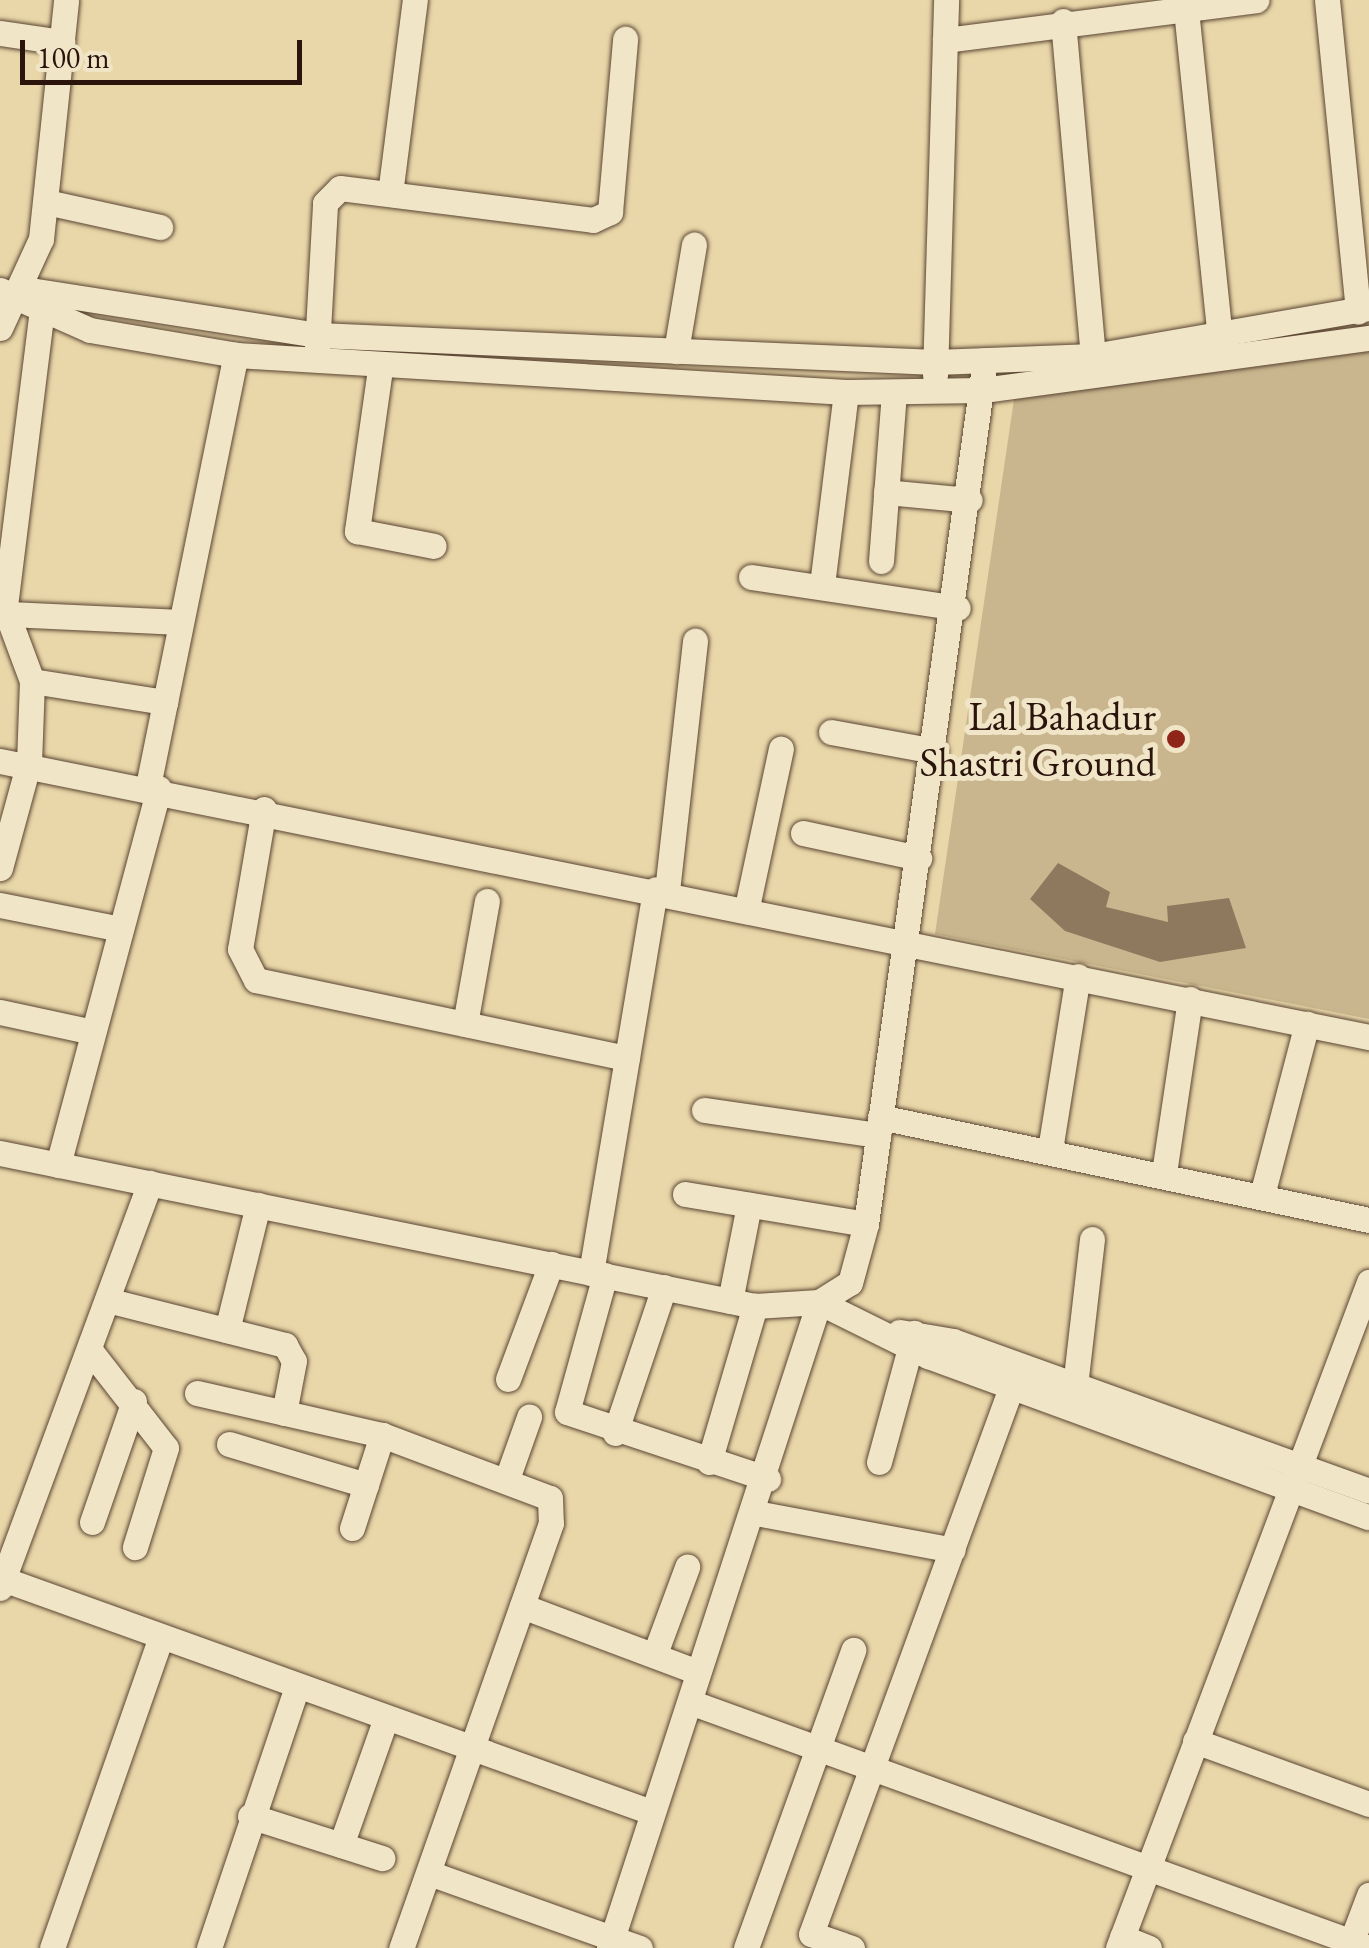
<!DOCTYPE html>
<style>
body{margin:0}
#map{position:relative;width:1369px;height:1948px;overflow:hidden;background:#e9d7a9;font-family:"EB Garamond",serif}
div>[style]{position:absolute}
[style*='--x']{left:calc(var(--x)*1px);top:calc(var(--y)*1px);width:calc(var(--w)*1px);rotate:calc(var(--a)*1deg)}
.green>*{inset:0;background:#c9b68e}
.building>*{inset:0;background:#8e795e}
.roads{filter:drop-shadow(0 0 2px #5a4533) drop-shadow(0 0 2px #5a4533)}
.minor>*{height:25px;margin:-12.5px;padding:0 12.5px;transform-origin:12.5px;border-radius:12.5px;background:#f1e5c7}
.dots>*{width:28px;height:28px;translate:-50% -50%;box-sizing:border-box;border:5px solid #f1e5c7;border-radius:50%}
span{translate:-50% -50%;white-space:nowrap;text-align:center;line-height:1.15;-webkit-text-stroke:10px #f1e5c7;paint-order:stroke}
.poi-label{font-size:40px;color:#2b140c}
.right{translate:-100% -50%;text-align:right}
.scale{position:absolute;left:20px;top:40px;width:282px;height:45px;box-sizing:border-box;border:5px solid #2b140c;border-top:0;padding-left:12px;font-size:30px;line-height:35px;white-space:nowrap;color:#2b140c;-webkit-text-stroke:8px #f1e5c7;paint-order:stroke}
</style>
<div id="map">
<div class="green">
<div style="clip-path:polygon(1369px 325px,1369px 1019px,935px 934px,1016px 386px)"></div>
</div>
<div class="building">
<div style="clip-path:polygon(1058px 863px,1110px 892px,1106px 907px,1168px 922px,1167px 906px,1229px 898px,1246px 948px,1160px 962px,1065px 931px,1030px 899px)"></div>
</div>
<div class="roads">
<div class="minor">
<div style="--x:1185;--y:0;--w:341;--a:84.1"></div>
<div style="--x:1327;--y:0;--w:313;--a:84.3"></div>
<div style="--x:1063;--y:21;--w:336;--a:84.9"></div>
<div style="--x:0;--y:33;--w:63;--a:8.3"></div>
<div style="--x:945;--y:40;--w:314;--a:-7.3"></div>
<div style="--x:390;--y:194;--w:196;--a:-82.7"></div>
<div style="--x:46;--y:202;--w:117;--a:12.4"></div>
<div style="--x:24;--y:289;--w:298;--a:8.9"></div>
<div style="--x:318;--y:335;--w:618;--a:2.51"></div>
<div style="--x:935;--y:362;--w:158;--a:-2.2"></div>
<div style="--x:1093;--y:356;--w:280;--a:-9.9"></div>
<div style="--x:0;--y:290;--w:98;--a:24"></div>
<div style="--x:90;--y:330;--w:148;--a:9.7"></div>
<div style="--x:236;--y:355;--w:611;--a:3.47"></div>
<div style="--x:846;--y:392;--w:137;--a:-0.8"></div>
<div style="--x:983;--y:390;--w:389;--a:-7.7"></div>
<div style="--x:0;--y:328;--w:98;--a:-65.3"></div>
<div style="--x:41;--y:239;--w:240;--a:-84"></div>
<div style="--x:317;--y:348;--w:145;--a:-86.8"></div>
<div style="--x:325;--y:203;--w:21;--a:-45"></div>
<div style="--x:340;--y:188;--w:255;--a:7.2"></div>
<div style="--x:593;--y:220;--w:19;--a:-25"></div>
<div style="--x:610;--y:212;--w:174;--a:-85"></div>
<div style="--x:676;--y:351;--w:108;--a:-80.4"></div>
<div style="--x:380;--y:369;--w:164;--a:98.1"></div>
<div style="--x:357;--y:531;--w:78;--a:11"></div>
<div style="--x:935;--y:375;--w:375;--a:-88.3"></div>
<div style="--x:886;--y:492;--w:84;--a:5.4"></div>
<div style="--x:881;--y:561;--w:169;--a:-85.6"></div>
<div style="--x:751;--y:577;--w:209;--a:8.5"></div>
<div style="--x:822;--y:585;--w:194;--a:-82.9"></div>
<div style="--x:0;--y:595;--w:92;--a:69.6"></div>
<div style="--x:32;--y:681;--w:81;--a:92.1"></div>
<div style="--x:29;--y:762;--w:110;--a:105.3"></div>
<div style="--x:5;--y:606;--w:293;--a:-82.9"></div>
<div style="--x:9;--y:614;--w:172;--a:2.7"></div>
<div style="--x:32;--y:681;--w:135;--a:9"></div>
<div style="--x:831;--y:732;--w:106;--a:10.4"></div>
<div style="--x:0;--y:761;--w:1397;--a:11.4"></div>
<div style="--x:148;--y:786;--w:440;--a:-78.5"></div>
<div style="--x:264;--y:809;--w:142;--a:99.7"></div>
<div style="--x:240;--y:949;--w:35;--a:63"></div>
<div style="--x:256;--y:980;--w:379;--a:11.9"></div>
<div style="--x:803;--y:833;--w:119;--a:12.2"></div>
<div style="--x:667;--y:891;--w:252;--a:-83.6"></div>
<div style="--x:0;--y:905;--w:123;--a:11.2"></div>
<div style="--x:747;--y:907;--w:162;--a:-77.9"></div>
<div style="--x:0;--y:1012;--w:95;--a:12.1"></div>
<div style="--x:465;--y:1024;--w:125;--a:-79.9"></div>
<div style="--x:704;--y:1110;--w:176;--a:8.2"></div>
<div style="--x:880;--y:1117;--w:500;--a:11.9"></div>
<div style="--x:1050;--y:1150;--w:176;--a:-80.9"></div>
<div style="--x:0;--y:1153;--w:770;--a:11.46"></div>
<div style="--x:755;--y:1306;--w:64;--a:-3.6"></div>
<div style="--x:819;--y:1302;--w:122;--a:26.4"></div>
<div style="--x:928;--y:1356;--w:469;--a:20.1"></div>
<div style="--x:58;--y:1165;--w:390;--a:-75"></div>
<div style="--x:1164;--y:1173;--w:176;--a:-81.5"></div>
<div style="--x:685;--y:1194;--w:183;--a:9.4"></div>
<div style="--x:1262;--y:1195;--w:177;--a:-75.3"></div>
<div style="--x:591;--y:1273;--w:389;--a:-80.5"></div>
<div style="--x:605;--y:1275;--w:142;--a:105.5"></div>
<div style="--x:567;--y:1412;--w:212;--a:18.4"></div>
<div style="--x:107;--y:1300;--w:184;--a:14.2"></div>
<div style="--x:285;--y:1345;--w:18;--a:61"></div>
<div style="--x:294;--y:1361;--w:53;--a:100.9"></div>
<div style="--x:730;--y:1301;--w:98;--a:-78.8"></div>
<div style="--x:227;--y:1330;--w:129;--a:-76.1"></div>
<div style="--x:899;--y:1332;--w:55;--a:9.5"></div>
<div style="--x:953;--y:1341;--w:442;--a:19.8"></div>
<div style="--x:89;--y:1349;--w:125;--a:52.1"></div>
<div style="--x:166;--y:1448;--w:104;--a:107.4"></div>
<div style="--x:508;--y:1379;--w:123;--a:-69.5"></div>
<div style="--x:1075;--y:1386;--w:148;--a:-83.4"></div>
<div style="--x:197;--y:1393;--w:190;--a:12.8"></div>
<div style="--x:382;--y:1435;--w:179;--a:20.6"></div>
<div style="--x:550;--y:1498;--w:25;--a:88"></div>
<div style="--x:551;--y:1523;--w:451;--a:109.4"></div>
<div style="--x:615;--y:1433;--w:154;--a:-71.4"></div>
<div style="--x:229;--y:1444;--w:143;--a:16.7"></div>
<div style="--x:709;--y:1462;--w:163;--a:-73.6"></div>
<div style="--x:879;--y:1462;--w:134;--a:-74.8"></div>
<div style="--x:508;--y:1476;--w:63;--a:-70.4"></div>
<div style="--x:756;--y:1513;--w:200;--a:10.6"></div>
<div style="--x:92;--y:1522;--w:128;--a:-70.9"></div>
<div style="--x:352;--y:1528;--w:98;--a:-72.1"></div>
<div style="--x:0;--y:1578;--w:692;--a:19.77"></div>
<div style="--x:0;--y:1588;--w:432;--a:-69.7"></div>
<div style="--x:522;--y:1606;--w:188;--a:20.6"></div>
<div style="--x:656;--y:1651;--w:90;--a:-69.7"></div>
<div style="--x:690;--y:1702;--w:722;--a:19.92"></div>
<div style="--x:1195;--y:1741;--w:185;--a:19.9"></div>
<div style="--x:250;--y:1816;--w:139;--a:17.7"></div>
<div style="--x:341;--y:1845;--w:135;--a:-70.5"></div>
<div style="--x:429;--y:1873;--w:224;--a:19.6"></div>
<div style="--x:1122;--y:1937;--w:29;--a:22"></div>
<div style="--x:52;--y:1948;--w:330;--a:-70.7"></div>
<div style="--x:209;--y:1948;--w:276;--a:-71.4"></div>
<div style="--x:609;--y:1948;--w:679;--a:-71.99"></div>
<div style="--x:819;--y:1302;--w:36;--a:-32"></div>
<div style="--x:850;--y:1283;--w:61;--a:-74.8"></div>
<div style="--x:866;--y:1224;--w:872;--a:-82.16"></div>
<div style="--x:746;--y:1948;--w:317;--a:-70.2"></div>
<div style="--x:852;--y:1948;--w:43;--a:-161.1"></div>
<div style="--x:811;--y:1934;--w:585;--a:-69.89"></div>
<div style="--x:1118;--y:1948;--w:712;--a:-69.35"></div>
<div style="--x:1349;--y:1948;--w:57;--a:-69.3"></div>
</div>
</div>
<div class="dots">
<div style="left:1176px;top:739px;background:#8f2418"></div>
</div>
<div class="poi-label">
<span class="right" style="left:1156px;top:739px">Lal Bahadur<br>Shastri Ground</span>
</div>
<div class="scale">100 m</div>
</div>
